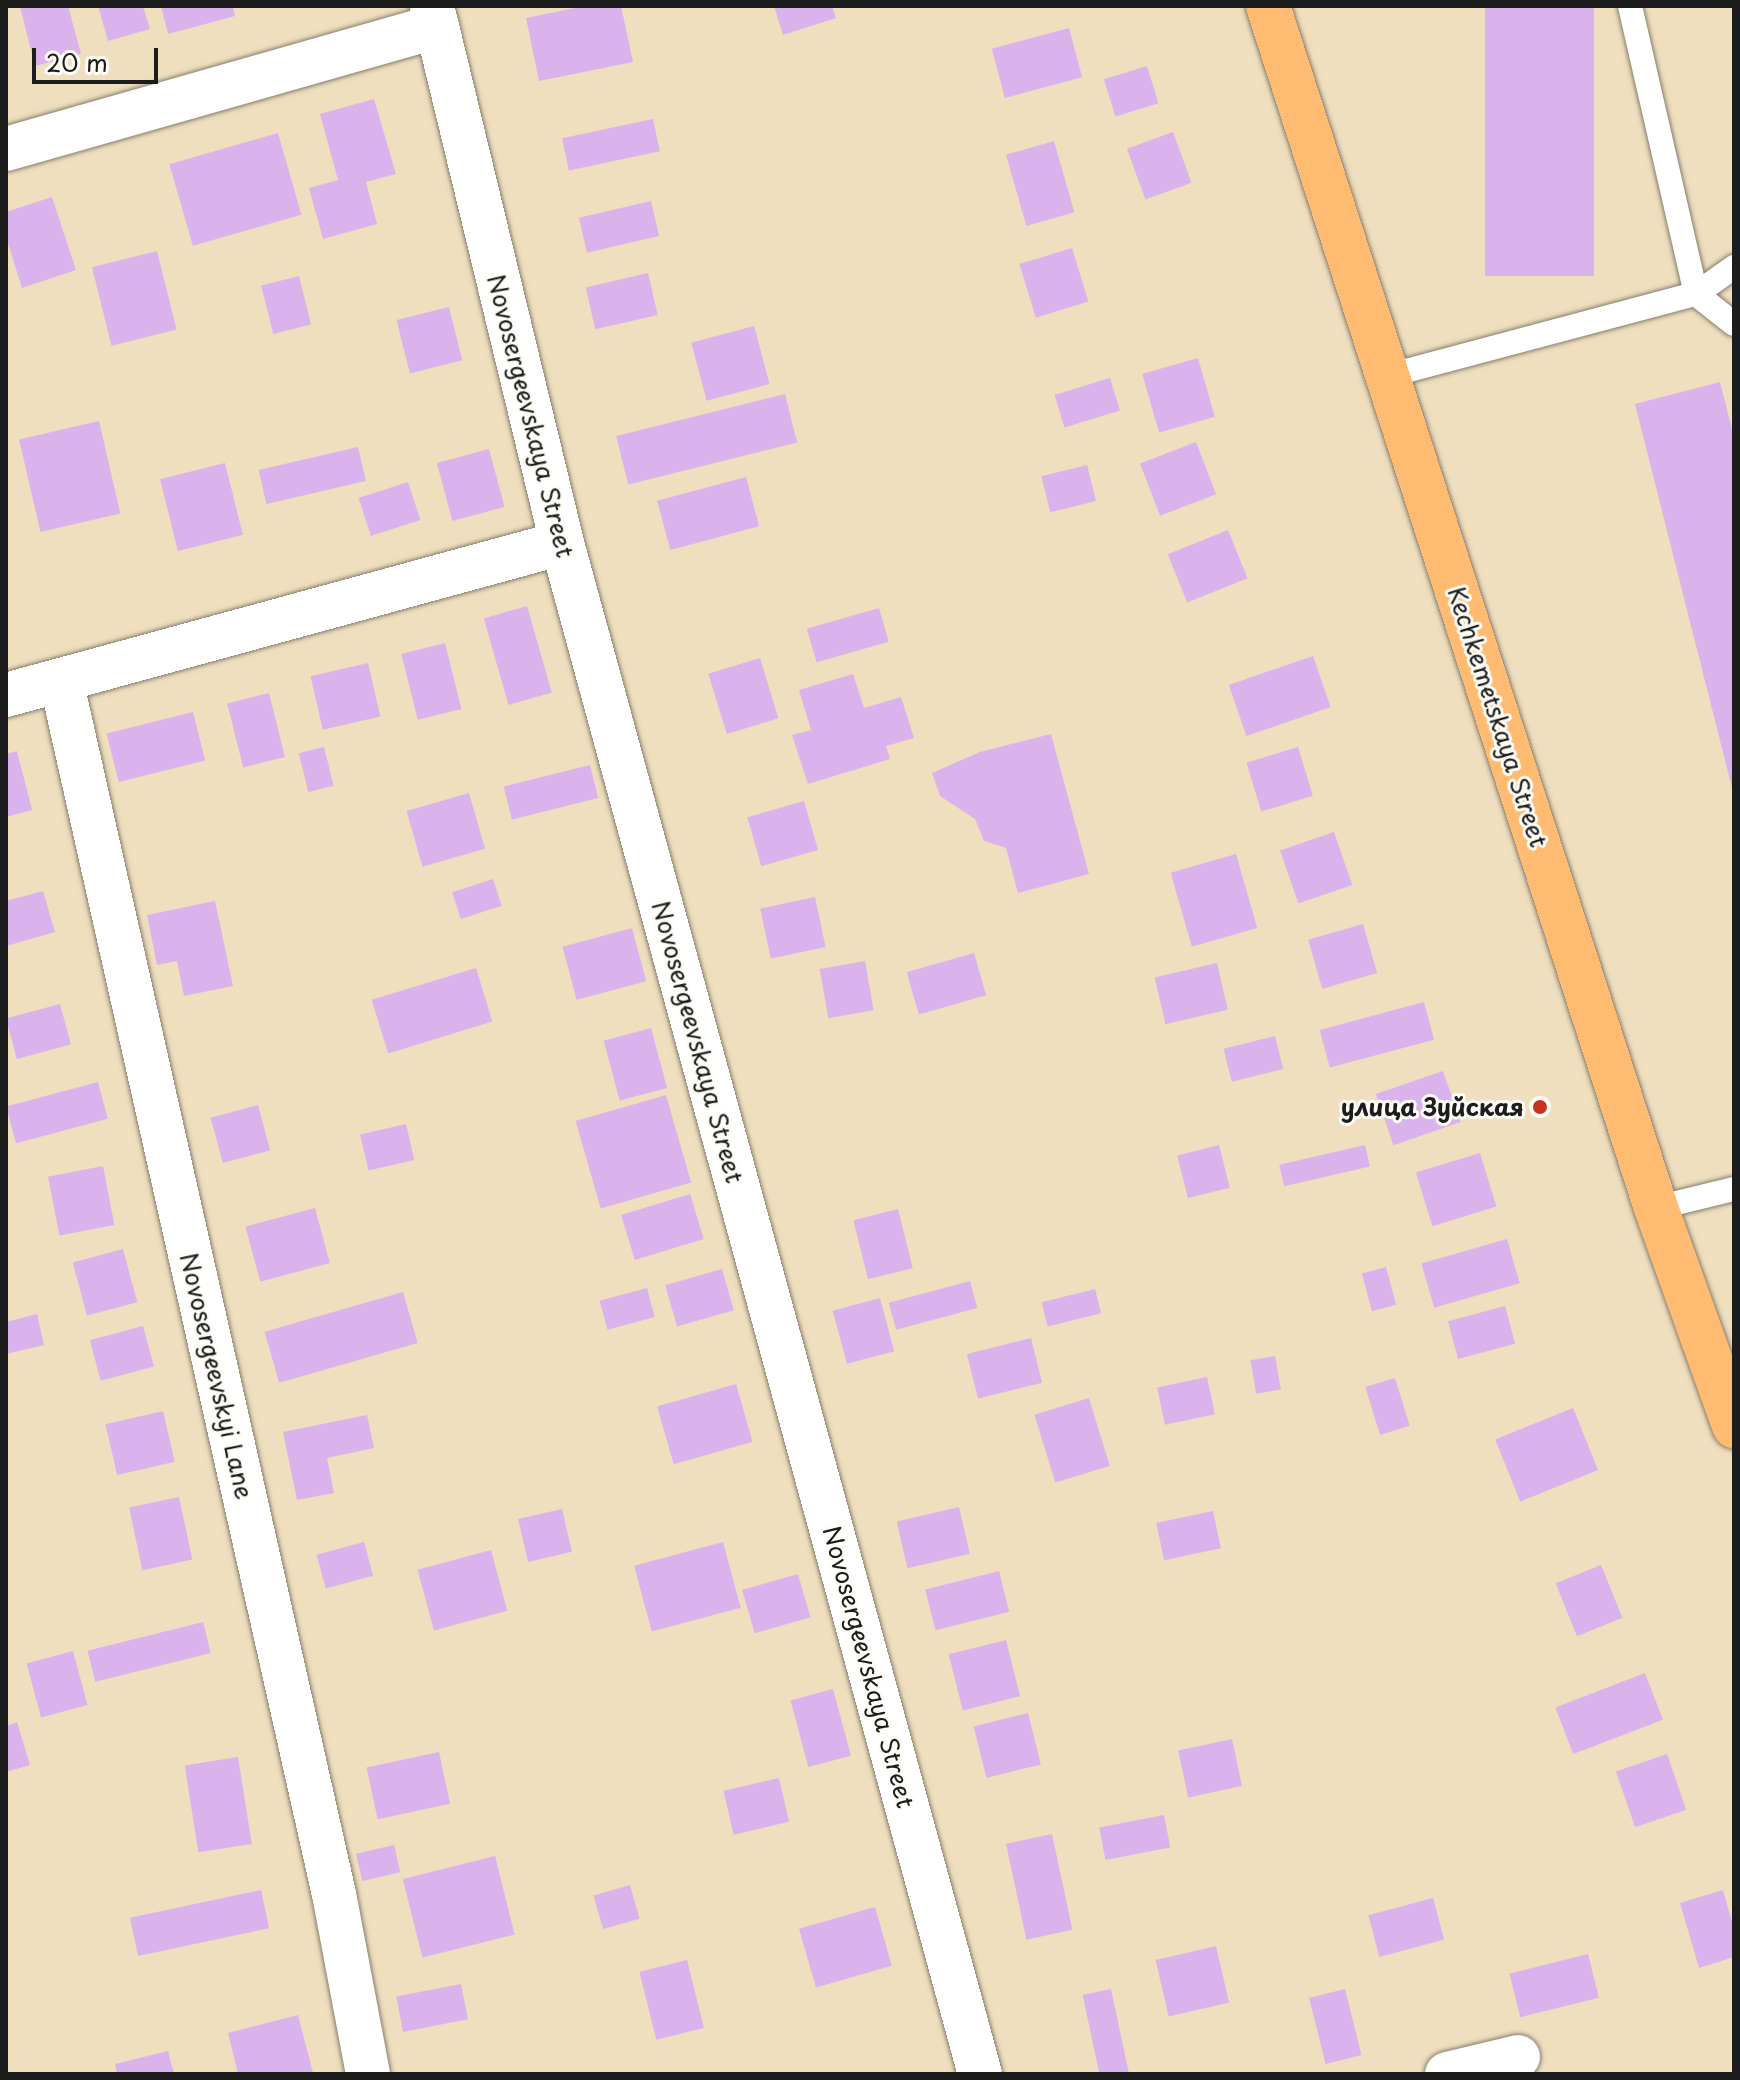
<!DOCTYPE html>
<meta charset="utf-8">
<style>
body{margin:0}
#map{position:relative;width:1740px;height:2080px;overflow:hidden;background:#efdfbe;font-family:"Playpen Sans",sans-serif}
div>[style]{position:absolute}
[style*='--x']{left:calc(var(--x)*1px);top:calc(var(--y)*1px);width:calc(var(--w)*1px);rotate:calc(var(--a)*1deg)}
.building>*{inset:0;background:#dab2ec;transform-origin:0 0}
.roads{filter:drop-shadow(0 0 2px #867e6d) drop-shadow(0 0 2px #867e6d)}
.service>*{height:24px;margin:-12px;padding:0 12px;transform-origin:12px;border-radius:12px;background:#fff}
.minor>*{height:44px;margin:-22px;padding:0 22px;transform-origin:22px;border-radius:22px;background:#fff}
.primary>*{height:44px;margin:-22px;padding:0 22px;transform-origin:22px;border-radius:22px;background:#ffbb71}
.dots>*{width:22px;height:22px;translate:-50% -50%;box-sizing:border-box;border:4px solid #fdfcf7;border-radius:50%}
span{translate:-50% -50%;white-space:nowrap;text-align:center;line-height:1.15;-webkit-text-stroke:6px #fdfcf7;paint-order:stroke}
.street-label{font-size:24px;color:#1c1c1c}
.poi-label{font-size:24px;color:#1c1c1c;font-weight:700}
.right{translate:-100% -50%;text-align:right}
.frame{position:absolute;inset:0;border:8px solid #1c1c1c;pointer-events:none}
.scale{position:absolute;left:32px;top:48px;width:126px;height:36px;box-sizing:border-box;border:4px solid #1c1c1c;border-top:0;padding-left:10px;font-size:24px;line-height:28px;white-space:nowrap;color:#1c1c1c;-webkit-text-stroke:6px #fdfcf7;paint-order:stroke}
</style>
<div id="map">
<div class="building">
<div style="clip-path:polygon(20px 6px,68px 6px,81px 54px,35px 66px)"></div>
<div style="clip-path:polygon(98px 6px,143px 6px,150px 29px,108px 41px)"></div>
<div style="clip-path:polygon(161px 6px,233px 6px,235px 16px,168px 34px)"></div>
<div style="clip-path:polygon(585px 6px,621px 6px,633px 62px,539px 81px,526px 18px)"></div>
<div style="clip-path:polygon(774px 6px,832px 6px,836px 18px,783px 35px)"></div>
<div style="left:1485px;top:6px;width:109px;height:270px"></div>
<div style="left:1069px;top:28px;width:51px;height:80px;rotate:75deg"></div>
<div style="left:1147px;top:66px;width:39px;height:45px;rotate:73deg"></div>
<div style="clip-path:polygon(374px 99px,396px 174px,366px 182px,377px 224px,323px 239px,309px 188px,338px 180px,320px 114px)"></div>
<div style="left:653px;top:119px;width:33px;height:93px;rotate:78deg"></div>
<div style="left:1173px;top:132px;width:54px;height:49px;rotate:70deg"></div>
<div style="left:278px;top:133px;width:85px;height:113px;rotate:74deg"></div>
<div style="left:1054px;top:141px;width:74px;height:50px;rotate:74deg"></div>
<div style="clip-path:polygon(52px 197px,76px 270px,22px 288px,6px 237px,6px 212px)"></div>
<div style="left:651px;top:201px;width:36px;height:74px;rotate:77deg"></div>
<div style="left:1072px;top:248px;width:56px;height:55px;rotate:73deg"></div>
<div style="left:157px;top:251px;width:81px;height:67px;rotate:76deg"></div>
<div style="left:648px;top:273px;width:43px;height:64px;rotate:77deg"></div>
<div style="left:299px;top:276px;width:50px;height:39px;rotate:76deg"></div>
<div style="left:449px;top:307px;width:55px;height:54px;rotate:76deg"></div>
<div style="left:754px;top:326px;width:60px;height:65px;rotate:75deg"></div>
<div style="left:1198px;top:358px;width:61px;height:58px;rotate:74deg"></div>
<div style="left:1110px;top:378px;width:34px;height:58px;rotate:73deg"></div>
<div style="clip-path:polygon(1720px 382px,1734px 437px,1733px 792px,1635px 404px)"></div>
<div style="left:785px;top:394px;width:50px;height:174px;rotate:76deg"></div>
<div style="left:99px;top:421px;width:95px;height:82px;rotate:77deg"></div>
<div style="left:1196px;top:442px;width:56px;height:60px;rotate:69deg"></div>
<div style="left:358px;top:447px;width:35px;height:102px;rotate:77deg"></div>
<div style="left:489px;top:449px;width:60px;height:54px;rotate:75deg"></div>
<div style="left:225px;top:463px;width:74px;height:67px;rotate:76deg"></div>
<div style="left:1087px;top:465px;width:37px;height:47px;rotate:76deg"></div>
<div style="left:746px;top:477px;width:51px;height:92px;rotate:75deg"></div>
<div style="left:408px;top:482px;width:40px;height:52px;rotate:72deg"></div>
<div style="left:1228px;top:530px;width:52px;height:65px;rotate:68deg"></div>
<div style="left:527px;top:606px;width:90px;height:45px;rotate:74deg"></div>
<div style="left:879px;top:608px;width:35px;height:75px;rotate:74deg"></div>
<div style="left:445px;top:643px;width:68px;height:45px;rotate:76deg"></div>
<div style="left:1313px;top:656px;width:54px;height:89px;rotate:71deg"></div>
<div style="left:760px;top:658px;width:63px;height:54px;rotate:73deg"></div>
<div style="left:368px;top:663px;width:55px;height:59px;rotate:77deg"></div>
<div style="clip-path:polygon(853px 674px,864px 708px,901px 697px,914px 738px,886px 746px,890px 759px,808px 784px,792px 735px,811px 730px,799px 690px)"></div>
<div style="left:269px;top:693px;width:66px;height:43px;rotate:76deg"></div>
<div style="left:193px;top:712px;width:50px;height:89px;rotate:76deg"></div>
<div style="clip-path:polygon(1051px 734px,1089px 874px,1018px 893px,1006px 848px,984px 841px,975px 819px,940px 796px,932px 773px,980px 752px)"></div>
<div style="left:324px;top:747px;width:40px;height:26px;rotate:76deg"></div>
<div style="left:1298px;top:747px;width:51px;height:54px;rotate:73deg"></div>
<div style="clip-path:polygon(17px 751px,32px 810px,6px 817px,6px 754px)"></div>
<div style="left:590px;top:765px;width:34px;height:89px;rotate:76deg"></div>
<div style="left:469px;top:793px;width:58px;height:65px;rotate:74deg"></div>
<div style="left:804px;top:801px;width:51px;height:59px;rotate:74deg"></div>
<div style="left:1334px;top:832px;width:56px;height:57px;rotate:71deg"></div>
<div style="left:1236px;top:854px;width:77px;height:68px;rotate:74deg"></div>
<div style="left:493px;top:879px;width:28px;height:43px;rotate:72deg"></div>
<div style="clip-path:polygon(43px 891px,55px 932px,6px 946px,6px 901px)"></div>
<div style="left:815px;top:897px;width:51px;height:56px;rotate:78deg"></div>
<div style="clip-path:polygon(215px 901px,233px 986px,184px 996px,177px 961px,157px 965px,147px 915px)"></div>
<div style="left:1363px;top:924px;width:51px;height:57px;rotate:74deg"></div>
<div style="left:632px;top:928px;width:55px;height:72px;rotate:75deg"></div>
<div style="left:974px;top:953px;width:44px;height:70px;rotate:74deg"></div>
<div style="left:865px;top:961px;width:50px;height:46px;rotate:80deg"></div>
<div style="left:1217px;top:963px;width:48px;height:64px;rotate:77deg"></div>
<div style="left:476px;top:968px;width:56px;height:109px;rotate:73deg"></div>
<div style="left:1424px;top:1002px;width:39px;height:108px;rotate:75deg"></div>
<div style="left:60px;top:1004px;width:42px;height:56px;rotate:75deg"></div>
<div style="left:651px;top:1028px;width:62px;height:49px;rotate:75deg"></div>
<div style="left:1275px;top:1036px;width:34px;height:53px;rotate:76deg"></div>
<div style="left:1443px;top:1071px;width:54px;height:71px;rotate:71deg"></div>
<div style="left:98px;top:1082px;width:38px;height:95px;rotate:75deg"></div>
<div style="left:666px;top:1095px;width:91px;height:94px;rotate:74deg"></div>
<div style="left:258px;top:1105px;width:47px;height:49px;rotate:75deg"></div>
<div style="left:406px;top:1124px;width:37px;height:47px;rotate:77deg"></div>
<div style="left:1219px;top:1145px;width:44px;height:43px;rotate:76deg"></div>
<div style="left:1365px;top:1145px;width:22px;height:88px;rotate:77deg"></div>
<div style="left:1480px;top:1153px;width:56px;height:67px;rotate:73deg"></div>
<div style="left:103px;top:1166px;width:60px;height:56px;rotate:79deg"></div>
<div style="left:690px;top:1194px;width:47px;height:72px;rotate:73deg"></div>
<div style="left:315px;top:1208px;width:57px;height:72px;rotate:75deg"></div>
<div style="left:898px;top:1209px;width:61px;height:46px;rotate:76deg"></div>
<div style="left:1507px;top:1239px;width:46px;height:89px;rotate:74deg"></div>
<div style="left:123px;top:1249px;width:55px;height:52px;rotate:75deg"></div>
<div style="left:1386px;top:1267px;width:39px;height:25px;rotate:75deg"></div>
<div style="left:722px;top:1269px;width:43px;height:59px;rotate:74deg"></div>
<div style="left:970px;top:1281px;width:28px;height:84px;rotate:75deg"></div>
<div style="left:647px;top:1288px;width:30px;height:49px;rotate:75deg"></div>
<div style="left:1095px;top:1289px;width:25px;height:55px;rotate:76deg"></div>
<div style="left:403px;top:1292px;width:53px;height:144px;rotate:74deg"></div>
<div style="left:880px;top:1298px;width:55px;height:49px;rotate:75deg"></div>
<div style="left:1505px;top:1306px;width:39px;height:59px;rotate:75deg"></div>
<div style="clip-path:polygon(37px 1314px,44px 1345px,6px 1354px,6px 1322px)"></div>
<div style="left:143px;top:1326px;width:42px;height:55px;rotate:75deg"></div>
<div style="left:1031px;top:1338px;width:46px;height:66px;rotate:76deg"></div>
<div style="left:1275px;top:1356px;width:34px;height:25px;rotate:80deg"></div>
<div style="left:1207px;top:1377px;width:38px;height:51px;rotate:78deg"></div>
<div style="left:1395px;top:1378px;width:50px;height:31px;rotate:73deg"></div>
<div style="left:736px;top:1384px;width:60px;height:82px;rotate:74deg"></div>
<div style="left:1089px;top:1398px;width:71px;height:57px;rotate:73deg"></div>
<div style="left:1573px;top:1408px;width:67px;height:84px;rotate:68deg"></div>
<div style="left:163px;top:1411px;width:52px;height:59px;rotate:77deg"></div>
<div style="clip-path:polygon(367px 1415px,374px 1448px,327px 1458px,334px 1493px,297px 1500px,283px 1432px)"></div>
<div style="left:179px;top:1497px;width:64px;height:51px;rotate:78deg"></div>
<div style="left:959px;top:1507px;width:48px;height:64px;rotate:77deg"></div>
<div style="left:562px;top:1509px;width:44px;height:45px;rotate:77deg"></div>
<div style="left:1213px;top:1511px;width:38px;height:58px;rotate:78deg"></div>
<div style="left:364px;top:1542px;width:35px;height:49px;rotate:75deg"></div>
<div style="left:723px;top:1542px;width:68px;height:92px;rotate:75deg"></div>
<div style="left:491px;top:1550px;width:63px;height:76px;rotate:75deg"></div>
<div style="left:1601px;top:1565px;width:57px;height:49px;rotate:68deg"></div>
<div style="left:999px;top:1571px;width:42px;height:76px;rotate:76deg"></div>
<div style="left:798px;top:1574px;width:45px;height:58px;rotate:74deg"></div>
<div style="left:203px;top:1622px;width:32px;height:119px;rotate:76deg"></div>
<div style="left:1006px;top:1640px;width:58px;height:59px;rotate:76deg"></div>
<div style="left:73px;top:1651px;width:56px;height:48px;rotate:75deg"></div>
<div style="left:1645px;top:1673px;width:50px;height:96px;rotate:69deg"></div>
<div style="left:833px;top:1689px;width:69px;height:44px;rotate:75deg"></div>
<div style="left:1028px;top:1713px;width:53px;height:56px;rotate:76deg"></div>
<div style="clip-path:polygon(17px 1722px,30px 1765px,6px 1772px,6px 1726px)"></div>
<div style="left:1232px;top:1739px;width:48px;height:55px;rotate:78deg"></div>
<div style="left:439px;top:1752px;width:53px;height:74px;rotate:78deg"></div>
<div style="left:1667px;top:1754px;width:59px;height:54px;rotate:71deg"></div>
<div style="left:238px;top:1757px;width:88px;height:54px;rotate:81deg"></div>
<div style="left:779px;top:1778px;width:45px;height:57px;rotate:77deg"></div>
<div style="left:1164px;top:1815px;width:33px;height:66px;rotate:79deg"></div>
<div style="left:1052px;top:1834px;width:98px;height:47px;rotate:78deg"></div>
<div style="left:394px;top:1845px;width:28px;height:39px;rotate:77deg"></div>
<div style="left:495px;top:1856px;width:81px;height:95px;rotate:76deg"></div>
<div style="left:630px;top:1885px;width:35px;height:38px;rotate:74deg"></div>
<div style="left:261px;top:1890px;width:39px;height:134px;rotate:78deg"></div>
<div style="clip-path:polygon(1723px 1890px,1734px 1929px,1734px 1957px,1699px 1968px,1680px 1903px)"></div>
<div style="left:1433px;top:1898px;width:43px;height:67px;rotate:75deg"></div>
<div style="left:875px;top:1907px;width:61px;height:79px;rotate:74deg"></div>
<div style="left:1216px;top:1946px;width:58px;height:62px;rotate:77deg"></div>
<div style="left:1588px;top:1954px;width:45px;height:81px;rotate:76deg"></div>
<div style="left:687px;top:1960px;width:70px;height:49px;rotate:76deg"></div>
<div style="left:461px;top:1984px;width:36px;height:66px;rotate:79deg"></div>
<div style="left:1111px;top:1989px;width:87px;height:29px;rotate:78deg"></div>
<div style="left:1345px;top:1989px;width:68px;height:37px;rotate:76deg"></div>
<div style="clip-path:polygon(298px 2015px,313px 2073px,238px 2074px,228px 2033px)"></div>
<div style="clip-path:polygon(168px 2051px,174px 2074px,117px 2074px,115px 2064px)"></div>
</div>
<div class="roads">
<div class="service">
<div style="--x:1630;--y:6;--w:295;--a:77.1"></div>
<div style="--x:1696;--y:294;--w:47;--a:-35.4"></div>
<div style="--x:1387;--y:376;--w:320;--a:-14.9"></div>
<div style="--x:1696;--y:294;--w:48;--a:38.3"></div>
<div style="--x:1656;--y:1208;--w:80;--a:-13.7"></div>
</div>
<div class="minor">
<div style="--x:432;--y:6;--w:553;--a:76.39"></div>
<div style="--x:562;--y:543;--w:1587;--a:74.73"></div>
<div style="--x:6;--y:149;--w:448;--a:-15.9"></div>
<div style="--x:61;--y:680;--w:1244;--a:77.33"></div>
<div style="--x:334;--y:1894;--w:183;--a:79.3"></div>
<div style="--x:6;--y:695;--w:576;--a:-15.29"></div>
<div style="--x:1447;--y:2074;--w:73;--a:-13.5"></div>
</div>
<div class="primary">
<div style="--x:1268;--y:6;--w:1263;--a:72.11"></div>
<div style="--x:1656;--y:1208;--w:232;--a:70.3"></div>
</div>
</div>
<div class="dots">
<div style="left:1540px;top:1107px;background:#c8321e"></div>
</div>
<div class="street-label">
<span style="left:531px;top:416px;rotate:76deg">Novosergeevskaya Street</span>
<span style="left:1498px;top:717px;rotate:72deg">Kechkemetskaya Street</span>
<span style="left:698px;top:1042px;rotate:75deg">Novosergeevskaya Street</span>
<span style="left:217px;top:1376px;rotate:77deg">Novosergeevskyi Lane</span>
<span style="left:869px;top:1667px;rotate:75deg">Novosergeevskaya Street</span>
</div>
<div class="poi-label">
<span class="right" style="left:1524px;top:1107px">улица Зуйская</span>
</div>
<div class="frame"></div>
<div class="scale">20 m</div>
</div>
